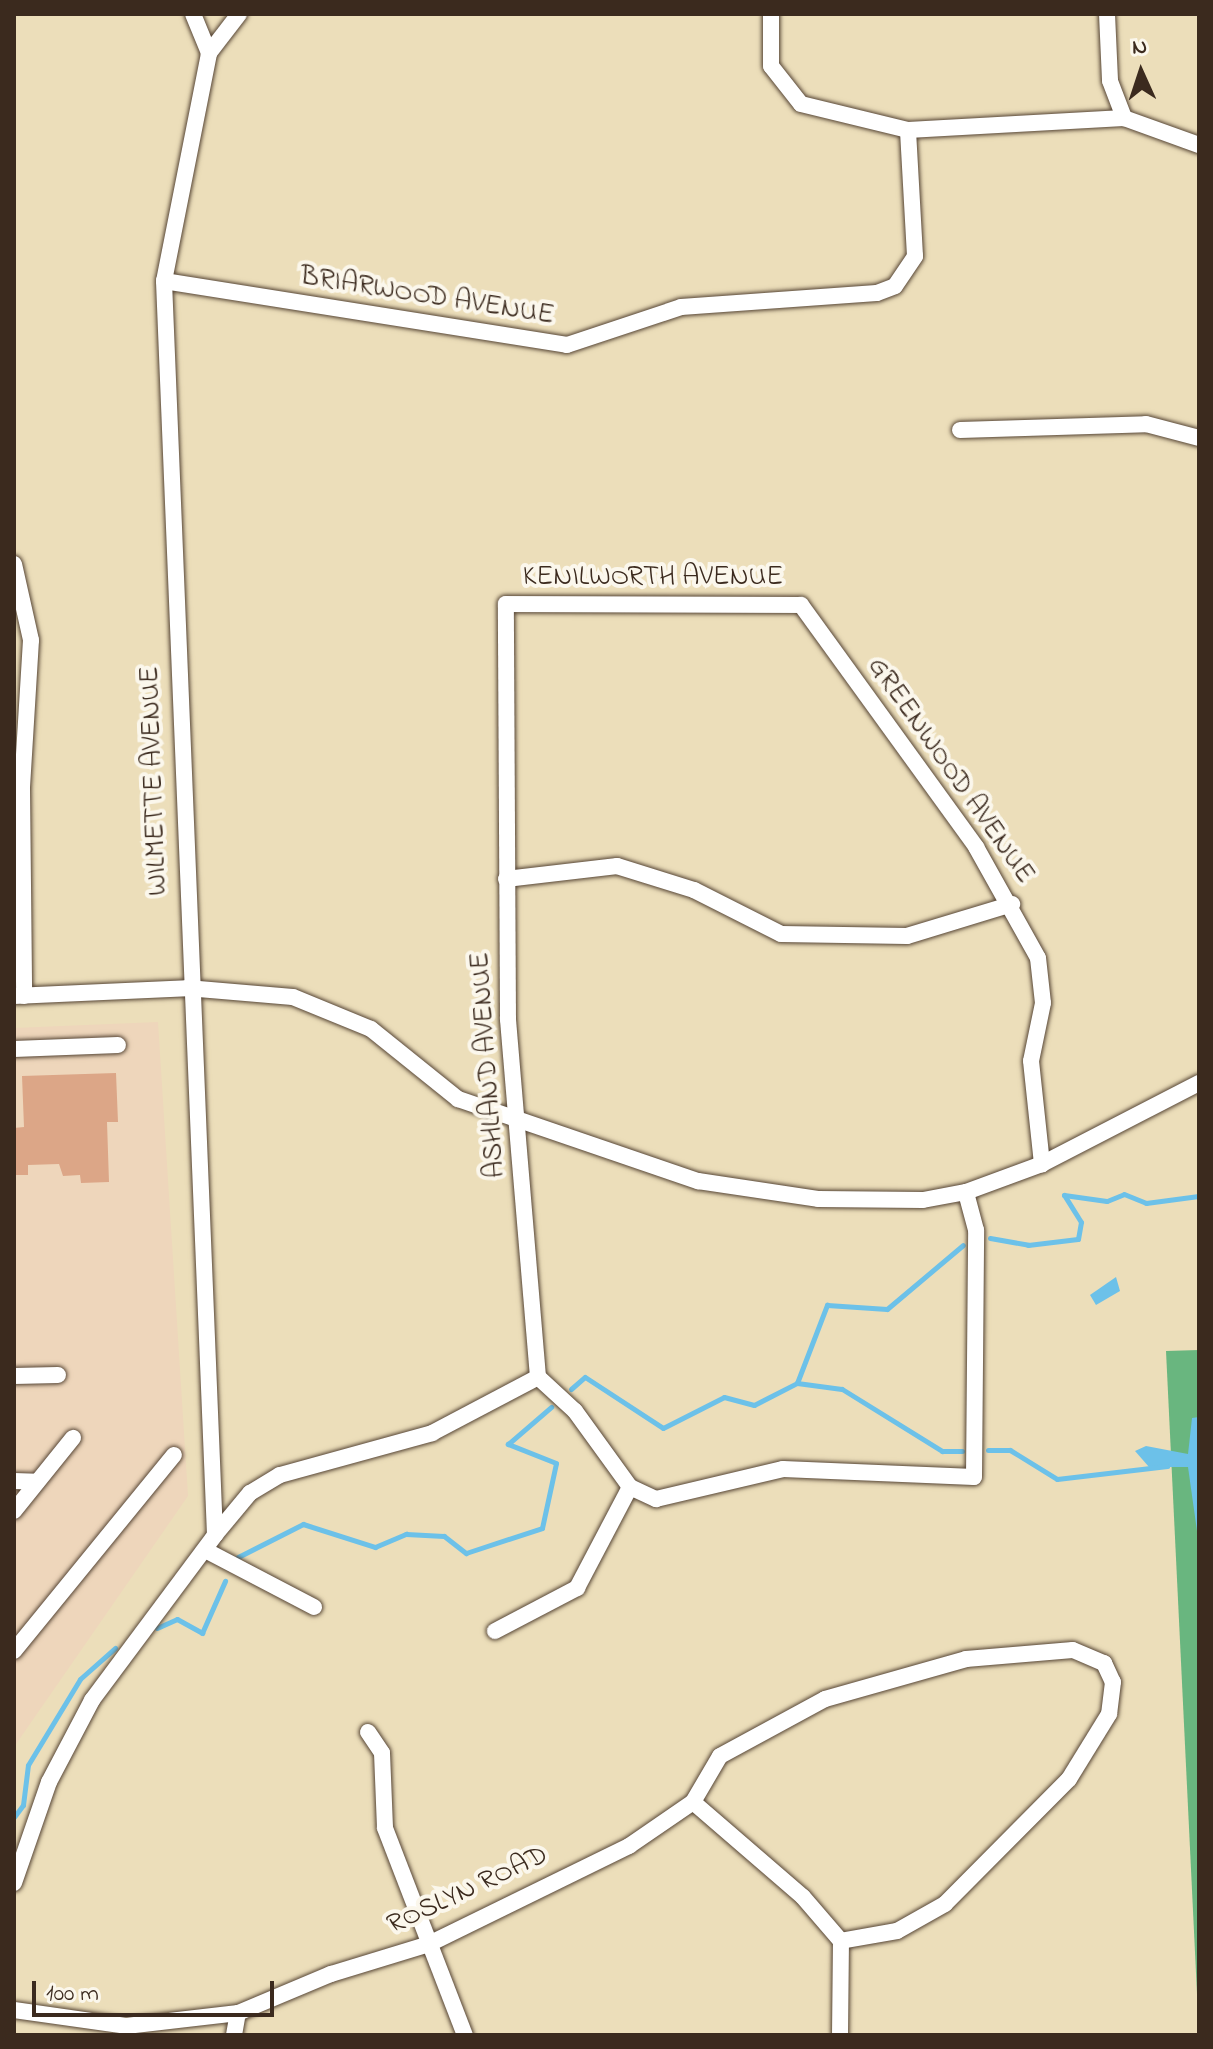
<!DOCTYPE html>
<style>
body{margin:0}
#map{position:relative;width:1213px;height:2049px;overflow:hidden;background:#ecdeba;font-family:"Indie Flower",sans-serif}
div>[style]{position:absolute}
[style*='--x']{left:calc(var(--x)*1px);top:calc(var(--y)*1px);width:calc(var(--w)*1px);rotate:calc(var(--a)*1deg)}
.built>*{inset:0;background:#eed6bb}
.forest>*{inset:0;background:#69b67f}
.water>*{inset:0;background:#6cc1e9}
.stream>*{height:5px;margin:-2.5px;padding:0 2.5px;transform-origin:2.5px;border-radius:2.5px;background:#6cc1e9}
.building>*{inset:0;background:#dca687}
.roads{filter:drop-shadow(0 0 2px #564535) drop-shadow(0 0 2px #564535)}
.minor>*{height:16px;margin:-8px;padding:0 8px;transform-origin:8px;border-radius:8px;background:#fff}
span{translate:-50% -50%;white-space:nowrap;text-align:center;line-height:1.15;-webkit-text-stroke:8px #fbf7ec;paint-order:stroke}
.street-label{font-size:28px;color:#3b2a1e}
.frame{position:absolute;inset:0;border:16px solid #3b2a1e;pointer-events:none}
.north{position:absolute;left:1101px;top:32px;width:80px;height:80px;-webkit-text-stroke:6px #fbf7ec;paint-order:stroke;rotate:357deg;font-size:22px;font-weight:700;line-height:32px;text-align:center;color:#3b2a1e}
.north::after{content:'';display:block;margin:auto;width:28px;height:36px;background:#3b2a1e;clip-path:polygon(50% 0,100% 100%,50% 72%,0 100%)}
.scale{position:absolute;left:32px;top:1981px;width:242px;height:36px;box-sizing:border-box;border:4px solid #3b2a1e;border-top:0;padding-left:10px;font-size:24px;line-height:28px;white-space:nowrap;color:#3b2a1e;-webkit-text-stroke:6px #fbf7ec;paint-order:stroke}
</style>
<div id="map">
<div class="built">
<div style="clip-path:polygon(158px 1022px,188px 1496px,14px 1747px,14px 1028px)"></div>
</div>
<div class="forest">
<div style="clip-path:polygon(1199px 1350px,1199px 2035px,1166px 1351px)"></div>
</div>
<div class="water">
<div style="clip-path:polygon(1116px 1277px,1120px 1291px,1096px 1305px,1090px 1295px)"></div>
<div style="clip-path:polygon(1199px 1417px,1199px 1537px,1198px 1538px,1188px 1467px,1149px 1467px,1135px 1451px,1146px 1446px,1188px 1454px,1192px 1418px)"></div>
</div>
<div class="stream">
<div style="--x:990;--y:1238;--w:39;--a:10"></div>
<div style="--x:1028;--y:1245;--w:50;--a:-6.8"></div>
<div style="--x:1078;--y:1239;--w:17;--a:-80"></div>
<div style="--x:1081;--y:1222;--w:32;--a:-122"></div>
<div style="--x:1064;--y:1195;--w:43;--a:7.9"></div>
<div style="--x:1107;--y:1201;--w:18;--a:-22"></div>
<div style="--x:1124;--y:1194;--w:24;--a:22"></div>
<div style="--x:1146;--y:1203;--w:53;--a:-7.5"></div>
<div style="--x:797;--y:1383;--w:84;--a:-69"></div>
<div style="--x:827;--y:1305;--w:60;--a:3.8"></div>
<div style="--x:887;--y:1309;--w:99;--a:-40.1"></div>
<div style="--x:571;--y:1389;--w:18;--a:-41"></div>
<div style="--x:585;--y:1377;--w:93;--a:33.2"></div>
<div style="--x:663;--y:1428;--w:68;--a:-26.9"></div>
<div style="--x:724;--y:1397;--w:31;--a:15"></div>
<div style="--x:754;--y:1405;--w:48;--a:-27.1"></div>
<div style="--x:797;--y:1383;--w:45;--a:7.6"></div>
<div style="--x:842;--y:1389;--w:118;--a:31.8"></div>
<div style="--x:942;--y:1451;--w:20;--a:0"></div>
<div style="--x:988;--y:1450;--w:22;--a:0"></div>
<div style="--x:1010;--y:1450;--w:55;--a:31.7"></div>
<div style="--x:1057;--y:1479;--w:111;--a:-6.7"></div>
<div style="--x:238;--y:1557;--w:73;--a:-26.9"></div>
<div style="--x:303;--y:1524;--w:76;--a:17.7"></div>
<div style="--x:375;--y:1547;--w:34;--a:-23"></div>
<div style="--x:406;--y:1534;--w:38;--a:3"></div>
<div style="--x:444;--y:1536;--w:28;--a:38"></div>
<div style="--x:466;--y:1553;--w:80;--a:-18.2"></div>
<div style="--x:542;--y:1528;--w:66;--a:-77.8"></div>
<div style="--x:556;--y:1463;--w:52;--a:-158.4"></div>
<div style="--x:508;--y:1444;--w:57;--a:-40.7"></div>
<div style="--x:157;--y:1628;--w:22;--a:-24"></div>
<div style="--x:177;--y:1619;--w:29;--a:29"></div>
<div style="--x:202;--y:1633;--w:57;--a:-66.1"></div>
<div style="--x:14;--y:1817;--w:15;--a:-53"></div>
<div style="--x:23;--y:1805;--w:40;--a:-82.9"></div>
<div style="--x:28;--y:1765;--w:100;--a:-58.8"></div>
<div style="--x:80;--y:1679;--w:47;--a:-41.5"></div>
</div>
<div class="building">
<div style="clip-path:polygon(116px 1073px,118px 1122px,107px 1122px,109px 1182px,81px 1183px,80px 1175px,63px 1176px,59px 1164px,28px 1165px,28px 1175px,14px 1175px,14px 1128px,24px 1127px,22px 1076px)"></div>
</div>
<div class="roads">
<div class="minor">
<div style="--x:771;--y:14;--w:52;--a:90"></div>
<div style="--x:771;--y:66;--w:48;--a:51.7"></div>
<div style="--x:801;--y:104;--w:110;--a:13.7"></div>
<div style="--x:908;--y:130;--w:216;--a:-3.2"></div>
<div style="--x:1124;--y:118;--w:80;--a:19.8"></div>
<div style="--x:1107;--y:14;--w:67;--a:87.4"></div>
<div style="--x:1110;--y:81;--w:40;--a:69"></div>
<div style="--x:209;--y:53;--w:49;--a:-52.4"></div>
<div style="--x:164;--y:281;--w:408;--a:9"></div>
<div style="--x:567;--y:345;--w:120;--a:-18.4"></div>
<div style="--x:681;--y:307;--w:196;--a:-4.1"></div>
<div style="--x:877;--y:293;--w:19;--a:-21"></div>
<div style="--x:895;--y:286;--w:36;--a:-56"></div>
<div style="--x:915;--y:256;--w:126;--a:-93.2"></div>
<div style="--x:960;--y:430;--w:186;--a:-1.8"></div>
<div style="--x:1146;--y:424;--w:55;--a:14.8"></div>
<div style="--x:14;--y:564;--w:78;--a:77.4"></div>
<div style="--x:31;--y:640;--w:149;--a:93.5"></div>
<div style="--x:22;--y:789;--w:207;--a:89.4"></div>
<div style="--x:506;--y:879;--w:112;--a:-6.7"></div>
<div style="--x:617;--y:866;--w:81;--a:17.3"></div>
<div style="--x:694;--y:890;--w:97;--a:26.8"></div>
<div style="--x:781;--y:934;--w:126;--a:0.9"></div>
<div style="--x:907;--y:936;--w:110;--a:-16.9"></div>
<div style="--x:14;--y:996;--w:173;--a:-2.6"></div>
<div style="--x:187;--y:988;--w:106;--a:4.9"></div>
<div style="--x:293;--y:997;--w:84;--a:22.3"></div>
<div style="--x:371;--y:1029;--w:112;--a:38.8"></div>
<div style="--x:458;--y:1099;--w:254;--a:18.9"></div>
<div style="--x:698;--y:1181;--w:121;--a:8.5"></div>
<div style="--x:818;--y:1199;--w:105;--a:0.5"></div>
<div style="--x:923;--y:1200;--w:44;--a:-10.5"></div>
<div style="--x:966;--y:1192;--w:81;--a:-20.2"></div>
<div style="--x:1042;--y:1164;--w:177;--a:-27.3"></div>
<div style="--x:14;--y:1049;--w:104;--a:-2.2"></div>
<div style="--x:14;--y:1376;--w:44;--a:-1.3"></div>
<div style="--x:538;--y:1377;--w:359;--a:-94.8"></div>
<div style="--x:508;--y:1019;--w:415;--a:-90.3"></div>
<div style="--x:506;--y:604;--w:295;--a:0.2"></div>
<div style="--x:801;--y:605;--w:299;--a:54.1"></div>
<div style="--x:976;--y:847;--w:127;--a:60.8"></div>
<div style="--x:1038;--y:958;--w:45;--a:83.7"></div>
<div style="--x:1043;--y:1003;--w:59;--a:101.7"></div>
<div style="--x:1031;--y:1061;--w:104;--a:83.9"></div>
<div style="--x:538;--y:1377;--w:50;--a:42.6"></div>
<div style="--x:575;--y:1411;--w:94;--a:54.1"></div>
<div style="--x:630;--y:1487;--w:29;--a:25"></div>
<div style="--x:656;--y:1499;--w:130;--a:-13.3"></div>
<div style="--x:783;--y:1469;--w:191;--a:2.4"></div>
<div style="--x:974;--y:1477;--w:247;--a:-89.5"></div>
<div style="--x:976;--y:1230;--w:39;--a:-105"></div>
<div style="--x:14;--y:1481;--w:23;--a:2"></div>
<div style="--x:14;--y:1511;--w:94;--a:-51.1"></div>
<div style="--x:215;--y:1535;--w:55;--a:-50.2"></div>
<div style="--x:250;--y:1493;--w:35;--a:-31"></div>
<div style="--x:280;--y:1475;--w:158;--a:-15.4"></div>
<div style="--x:432;--y:1433;--w:120;--a:-27.8"></div>
<div style="--x:205;--y:1550;--w:123;--a:27.6"></div>
<div style="--x:495;--y:1631;--w:93;--a:-27.7"></div>
<div style="--x:577;--y:1588;--w:114;--a:-62.3"></div>
<div style="--x:14;--y:1651;--w:253;--a:-50.8"></div>
<div style="--x:368;--y:1732;--w:25;--a:56"></div>
<div style="--x:382;--y:1753;--w:75;--a:87.7"></div>
<div style="--x:385;--y:1828;--w:222;--a:68.9"></div>
<div style="--x:693;--y:1802;--w:53;--a:-59.6"></div>
<div style="--x:720;--y:1756;--w:119;--a:-28.5"></div>
<div style="--x:825;--y:1699;--w:147;--a:-15.8"></div>
<div style="--x:966;--y:1659;--w:107;--a:-4.8"></div>
<div style="--x:1073;--y:1650;--w:34;--a:23"></div>
<div style="--x:1104;--y:1663;--w:21;--a:65"></div>
<div style="--x:1113;--y:1682;--w:32;--a:97"></div>
<div style="--x:1109;--y:1714;--w:76;--a:121.6"></div>
<div style="--x:1069;--y:1779;--w:176;--a:134.8"></div>
<div style="--x:945;--y:1904;--w:55;--a:150.6"></div>
<div style="--x:897;--y:1931;--w:57;--a:169.9"></div>
<div style="--x:14;--y:1883;--w:107;--a:-70.9"></div>
<div style="--x:49;--y:1782;--w:93;--a:-62.3"></div>
<div style="--x:92;--y:1700;--w:206;--a:-53.3"></div>
<div style="--x:215;--y:1535;--w:1255;--a:-92.33"></div>
<div style="--x:164;--y:281;--w:232;--a:-78.8"></div>
<div style="--x:209;--y:53;--w:42;--a:-112.3"></div>
<div style="--x:14;--y:2010;--w:113;--a:8.1"></div>
<div style="--x:126;--y:2026;--w:113;--a:-6.6"></div>
<div style="--x:238;--y:2013;--w:101;--a:-22.8"></div>
<div style="--x:331;--y:1974;--w:102;--a:-17"></div>
<div style="--x:429;--y:1944;--w:223;--a:-26.1"></div>
<div style="--x:629;--y:1846;--w:78;--a:-34.5"></div>
<div style="--x:693;--y:1802;--w:145;--a:40.8"></div>
<div style="--x:803;--y:1897;--w:58;--a:49.2"></div>
<div style="--x:234;--y:2035;--w:22;--a:-80"></div>
<div style="--x:840;--y:2035;--w:94;--a:-89.4"></div>
</div>
</div>
<div class="street-label">
<span style="left:427px;top:297px;rotate:9deg">BRIARWOOD AVENUE</span>
<span style="left:653px;top:578px">KENILWORTH AVENUE</span>
<span style="left:950px;top:771px;rotate:55deg">GREENWOOD AVENUE</span>
<span style="left:155px;top:781px;rotate:-92deg">WILMETTE AVENUE</span>
<span style="left:489px;top:1065px;rotate:-94deg">ASHLAND AVENUE</span>
<span style="left:468px;top:1891px;rotate:-25deg">ROSLYN ROAD</span>
</div>
<div class="frame"></div>
<div class="north">N</div>
<div class="scale">100 m</div>
</div>
